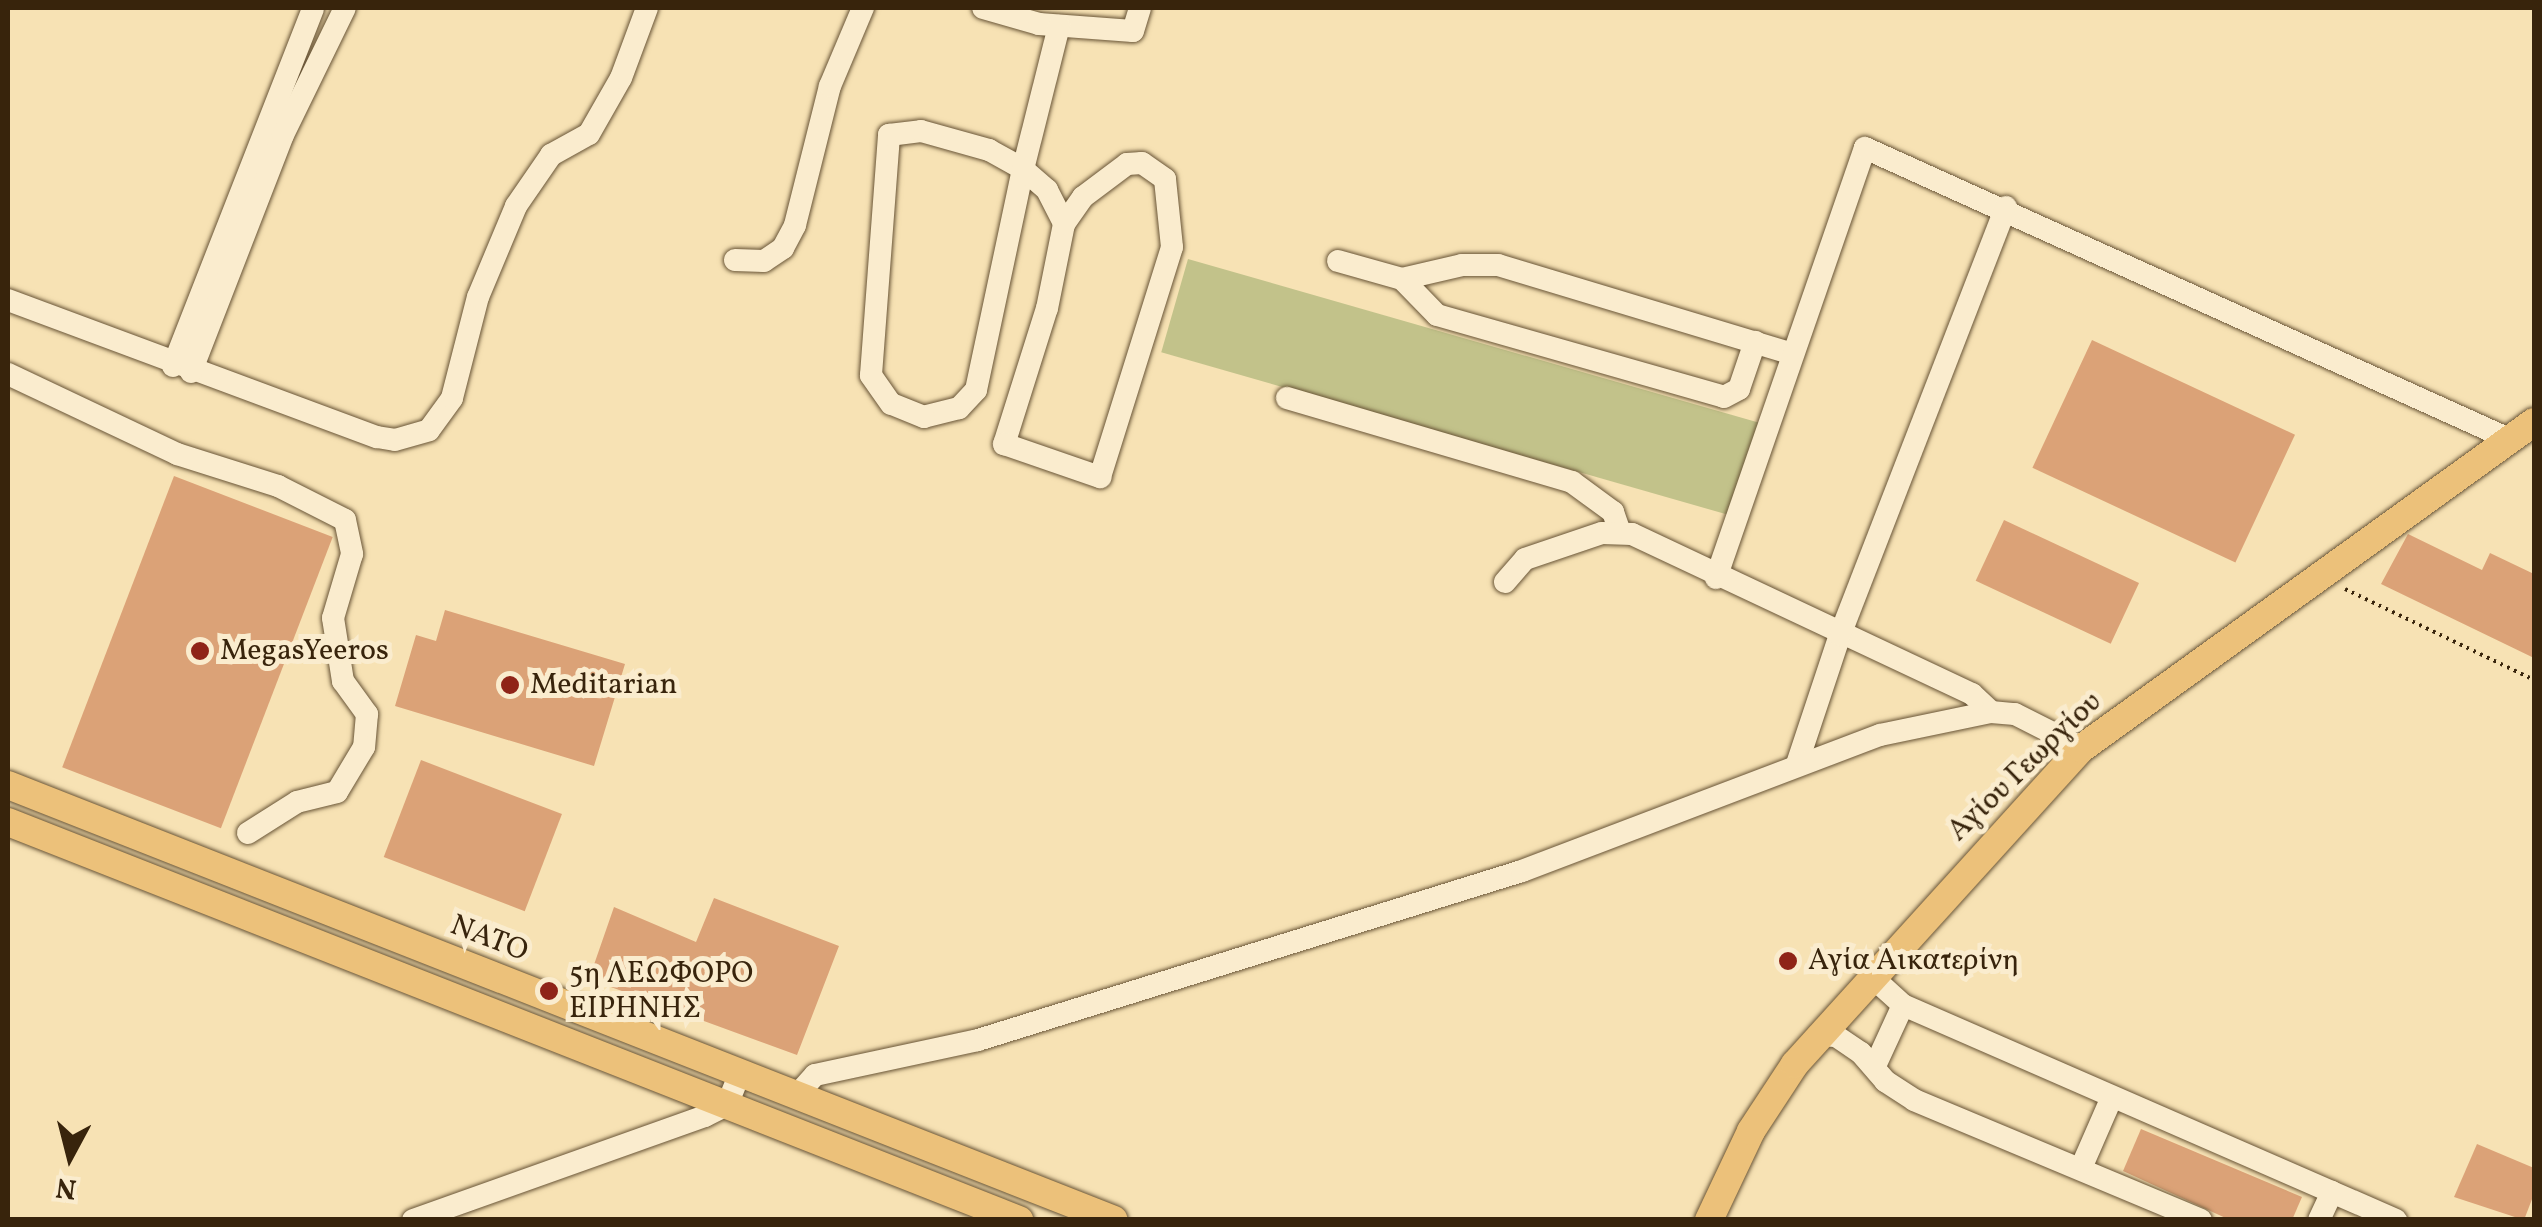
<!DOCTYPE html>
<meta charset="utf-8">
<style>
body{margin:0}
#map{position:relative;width:2542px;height:1227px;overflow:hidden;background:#f7e2b4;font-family:Vollkorn,serif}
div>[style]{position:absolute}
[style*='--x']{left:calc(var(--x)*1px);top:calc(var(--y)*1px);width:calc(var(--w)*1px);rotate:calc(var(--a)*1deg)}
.green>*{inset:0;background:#c2c28a;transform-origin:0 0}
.building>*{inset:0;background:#dba277;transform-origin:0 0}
.path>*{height:4px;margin-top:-2px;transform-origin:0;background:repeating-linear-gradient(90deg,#38240c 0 2.5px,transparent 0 7.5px)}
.roads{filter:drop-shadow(0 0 2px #685436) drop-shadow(0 0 2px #685436)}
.minor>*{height:22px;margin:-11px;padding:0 11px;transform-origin:11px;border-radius:11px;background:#faecce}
.major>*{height:28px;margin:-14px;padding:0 14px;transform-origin:14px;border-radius:14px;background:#ecc17a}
.dots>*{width:28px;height:28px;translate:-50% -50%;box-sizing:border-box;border:5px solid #faecce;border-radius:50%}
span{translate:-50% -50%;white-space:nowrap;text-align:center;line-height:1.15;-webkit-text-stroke:10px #faecce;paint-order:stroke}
.poi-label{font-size:30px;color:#38240c}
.left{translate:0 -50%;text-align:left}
.street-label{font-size:30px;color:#38240c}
.frame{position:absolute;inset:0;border:10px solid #38240c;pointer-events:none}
.north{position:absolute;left:20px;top:1107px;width:100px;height:100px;-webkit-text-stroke:8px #faecce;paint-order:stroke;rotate:187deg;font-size:28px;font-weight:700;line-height:40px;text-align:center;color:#38240c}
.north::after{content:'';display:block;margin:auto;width:35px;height:45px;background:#38240c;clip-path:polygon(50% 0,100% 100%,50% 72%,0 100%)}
</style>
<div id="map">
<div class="green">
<div style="left:1188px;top:259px;width:596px;height:97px;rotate:16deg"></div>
</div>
<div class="building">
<div style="left:2092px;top:340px;width:224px;height:141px;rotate:25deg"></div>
<div style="left:174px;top:476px;width:170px;height:312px;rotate:21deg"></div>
<div style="left:2004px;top:520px;width:149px;height:67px;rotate:25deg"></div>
<div style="clip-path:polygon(2408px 534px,2482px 570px,2490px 553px,2534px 574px,2534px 658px,2381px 584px)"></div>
<div style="clip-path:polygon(445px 610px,625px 664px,594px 766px,395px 706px,416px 635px,436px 641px)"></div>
<div style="left:421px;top:760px;width:151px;height:104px;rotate:21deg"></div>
<div style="clip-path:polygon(714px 898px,839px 946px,797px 1055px,589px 979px,614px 907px,696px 942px)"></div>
<div style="clip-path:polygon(2141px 1129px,2302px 1197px,2292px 1220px,2230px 1220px,2123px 1171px)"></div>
<div style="clip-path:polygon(2477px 1144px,2534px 1168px,2534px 1194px,2524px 1220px,2454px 1197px)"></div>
</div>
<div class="path">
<div style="--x:2345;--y:589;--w:210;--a:25.7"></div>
</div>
<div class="roads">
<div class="minor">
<div style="--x:983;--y:8;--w:58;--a:15.9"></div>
<div style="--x:1039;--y:24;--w:94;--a:4.3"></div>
<div style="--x:1133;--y:31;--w:24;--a:-73"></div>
<div style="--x:1059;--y:26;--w:147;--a:104.1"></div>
<div style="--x:1023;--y:169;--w:226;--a:102"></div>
<div style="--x:976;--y:390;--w:25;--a:133"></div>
<div style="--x:959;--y:408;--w:36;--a:166"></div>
<div style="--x:924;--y:417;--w:35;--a:-158"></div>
<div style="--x:891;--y:404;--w:35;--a:-125"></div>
<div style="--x:871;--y:375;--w:241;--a:-85.7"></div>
<div style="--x:889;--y:135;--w:32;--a:-7"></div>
<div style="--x:921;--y:131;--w:71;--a:15.6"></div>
<div style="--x:989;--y:150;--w:39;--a:29"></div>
<div style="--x:1023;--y:169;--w:32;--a:41"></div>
<div style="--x:1047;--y:190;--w:38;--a:63"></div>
<div style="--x:1064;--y:224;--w:86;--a:101.4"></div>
<div style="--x:1047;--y:308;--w:143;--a:107.5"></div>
<div style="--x:1004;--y:444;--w:102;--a:19"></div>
<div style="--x:1100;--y:477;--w:241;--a:-72.6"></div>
<div style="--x:1172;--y:247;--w:68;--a:-95.9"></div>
<div style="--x:1165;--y:179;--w:28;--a:-145"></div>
<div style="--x:1142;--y:163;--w:15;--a:176"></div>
<div style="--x:1127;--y:164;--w:55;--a:143.1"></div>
<div style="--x:1083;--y:197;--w:33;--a:125"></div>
<div style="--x:735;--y:260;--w:29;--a:2"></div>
<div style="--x:764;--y:261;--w:23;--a:-34"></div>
<div style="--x:783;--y:248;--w:26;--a:-62"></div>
<div style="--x:795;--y:225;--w:143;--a:-75.9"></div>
<div style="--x:830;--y:86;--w:85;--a:-67.1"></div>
<div style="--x:1338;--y:261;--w:66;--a:15.7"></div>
<div style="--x:1402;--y:279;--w:62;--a:-13.1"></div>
<div style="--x:1462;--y:265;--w:36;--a:0"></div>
<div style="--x:1498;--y:265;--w:308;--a:16.8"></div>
<div style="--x:1402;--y:279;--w:50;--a:45.8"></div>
<div style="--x:1437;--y:315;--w:298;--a:15.9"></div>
<div style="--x:1724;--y:397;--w:17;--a:-28"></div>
<div style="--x:1739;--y:389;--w:50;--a:-71.2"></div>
<div style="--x:8;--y:300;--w:394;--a:20.4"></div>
<div style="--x:377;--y:437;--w:18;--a:9"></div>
<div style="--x:395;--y:440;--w:35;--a:-16"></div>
<div style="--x:429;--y:430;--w:39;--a:-54"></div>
<div style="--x:452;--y:398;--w:104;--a:-75.6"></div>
<div style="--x:478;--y:297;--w:99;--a:-67.3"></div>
<div style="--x:516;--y:206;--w:62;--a:-55.5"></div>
<div style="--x:551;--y:155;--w:43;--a:-28.9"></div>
<div style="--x:589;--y:134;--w:64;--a:-60.3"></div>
<div style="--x:621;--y:78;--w:75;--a:-69.6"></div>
<div style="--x:173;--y:366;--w:384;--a:-68.6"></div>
<div style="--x:191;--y:372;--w:254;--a:-68.8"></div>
<div style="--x:283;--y:135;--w:141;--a:-64"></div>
<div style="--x:8;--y:374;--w:187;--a:25.3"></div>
<div style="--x:177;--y:454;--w:106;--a:17.6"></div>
<div style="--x:278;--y:486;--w:75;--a:26.9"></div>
<div style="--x:345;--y:520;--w:35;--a:78"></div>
<div style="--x:352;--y:554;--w:67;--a:106.5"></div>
<div style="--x:333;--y:618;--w:64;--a:81"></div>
<div style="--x:343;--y:681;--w:41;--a:54"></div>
<div style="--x:367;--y:714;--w:33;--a:95"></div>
<div style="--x:364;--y:747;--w:52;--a:121"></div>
<div style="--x:337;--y:792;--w:41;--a:166"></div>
<div style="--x:297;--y:802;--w:58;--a:147.7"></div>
<div style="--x:1287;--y:398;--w:297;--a:16.4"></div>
<div style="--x:1572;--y:482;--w:51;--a:36.2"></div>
<div style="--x:1613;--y:512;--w:21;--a:71"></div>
<div style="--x:1716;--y:578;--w:455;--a:-70.9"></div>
<div style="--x:1865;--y:148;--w:707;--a:24.32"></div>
<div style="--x:1505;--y:582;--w:30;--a:-49"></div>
<div style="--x:1525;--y:559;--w:81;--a:-18.7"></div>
<div style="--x:1602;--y:533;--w:30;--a:2"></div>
<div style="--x:1632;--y:534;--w:376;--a:25.2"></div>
<div style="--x:1972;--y:694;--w:26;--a:43"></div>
<div style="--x:1797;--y:764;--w:136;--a:-71.6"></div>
<div style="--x:1840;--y:635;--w:459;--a:-68.8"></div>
<div style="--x:1871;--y:976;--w:43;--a:42.2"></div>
<div style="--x:1903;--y:1005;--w:538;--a:23.56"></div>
<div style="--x:1818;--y:1035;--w:18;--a:3"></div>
<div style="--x:1836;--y:1036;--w:30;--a:34"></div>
<div style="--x:1861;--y:1053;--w:37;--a:49"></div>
<div style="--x:1885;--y:1081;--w:35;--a:33"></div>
<div style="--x:1914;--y:1100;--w:311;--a:22.7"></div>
<div style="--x:1875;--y:1066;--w:67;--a:-65.3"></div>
<div style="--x:797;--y:1095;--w:27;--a:-48"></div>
<div style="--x:815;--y:1075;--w:167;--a:-12.1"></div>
<div style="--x:978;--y:1040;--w:570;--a:-17.26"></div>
<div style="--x:1522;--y:871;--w:383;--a:-20.8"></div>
<div style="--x:1880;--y:735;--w:113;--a:-11.7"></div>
<div style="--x:1991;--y:712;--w:24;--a:5"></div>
<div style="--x:2015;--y:714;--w:75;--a:26.9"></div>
<div style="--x:2081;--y:1168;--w:77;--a:-66.4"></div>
<div style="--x:413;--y:1220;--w:310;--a:-19.6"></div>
<div style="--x:705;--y:1116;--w:25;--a:-27"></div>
<div style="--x:727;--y:1105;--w:35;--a:-68"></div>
<div style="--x:2319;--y:1220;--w:31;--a:-65"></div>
</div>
<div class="major">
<div style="--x:8;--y:785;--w:1188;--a:21.47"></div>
<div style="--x:8;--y:822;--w:1087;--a:21.49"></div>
<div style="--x:1709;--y:1220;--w:98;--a:-64.7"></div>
<div style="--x:1751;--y:1131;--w:80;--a:-56.7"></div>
<div style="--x:1795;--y:1064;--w:427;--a:-47.8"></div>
<div style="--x:2082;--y:748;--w:557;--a:-35.8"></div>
</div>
</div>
<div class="dots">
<div style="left:200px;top:651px;background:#8f2418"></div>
<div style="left:510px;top:685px;background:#8f2418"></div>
<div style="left:1788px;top:961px;background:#8f2418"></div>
<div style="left:549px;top:991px;background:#8f2418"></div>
</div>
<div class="poi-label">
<span class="left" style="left:220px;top:651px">MegasYeeros</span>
<span class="left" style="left:530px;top:685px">Meditarian</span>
<span class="left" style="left:1808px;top:961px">Αγία Αικατερίνη</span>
<span class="left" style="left:569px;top:991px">5η ΛΕΩΦΟΡΟ<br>ΕΙΡΗΝΗΣ</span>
</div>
<div class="street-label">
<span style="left:2025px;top:767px;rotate:-44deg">Αγίου Γεωργίου</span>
<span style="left:489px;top:939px;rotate:21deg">ΝΑΤΟ</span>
</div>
<div class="frame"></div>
<div class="north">N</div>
</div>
